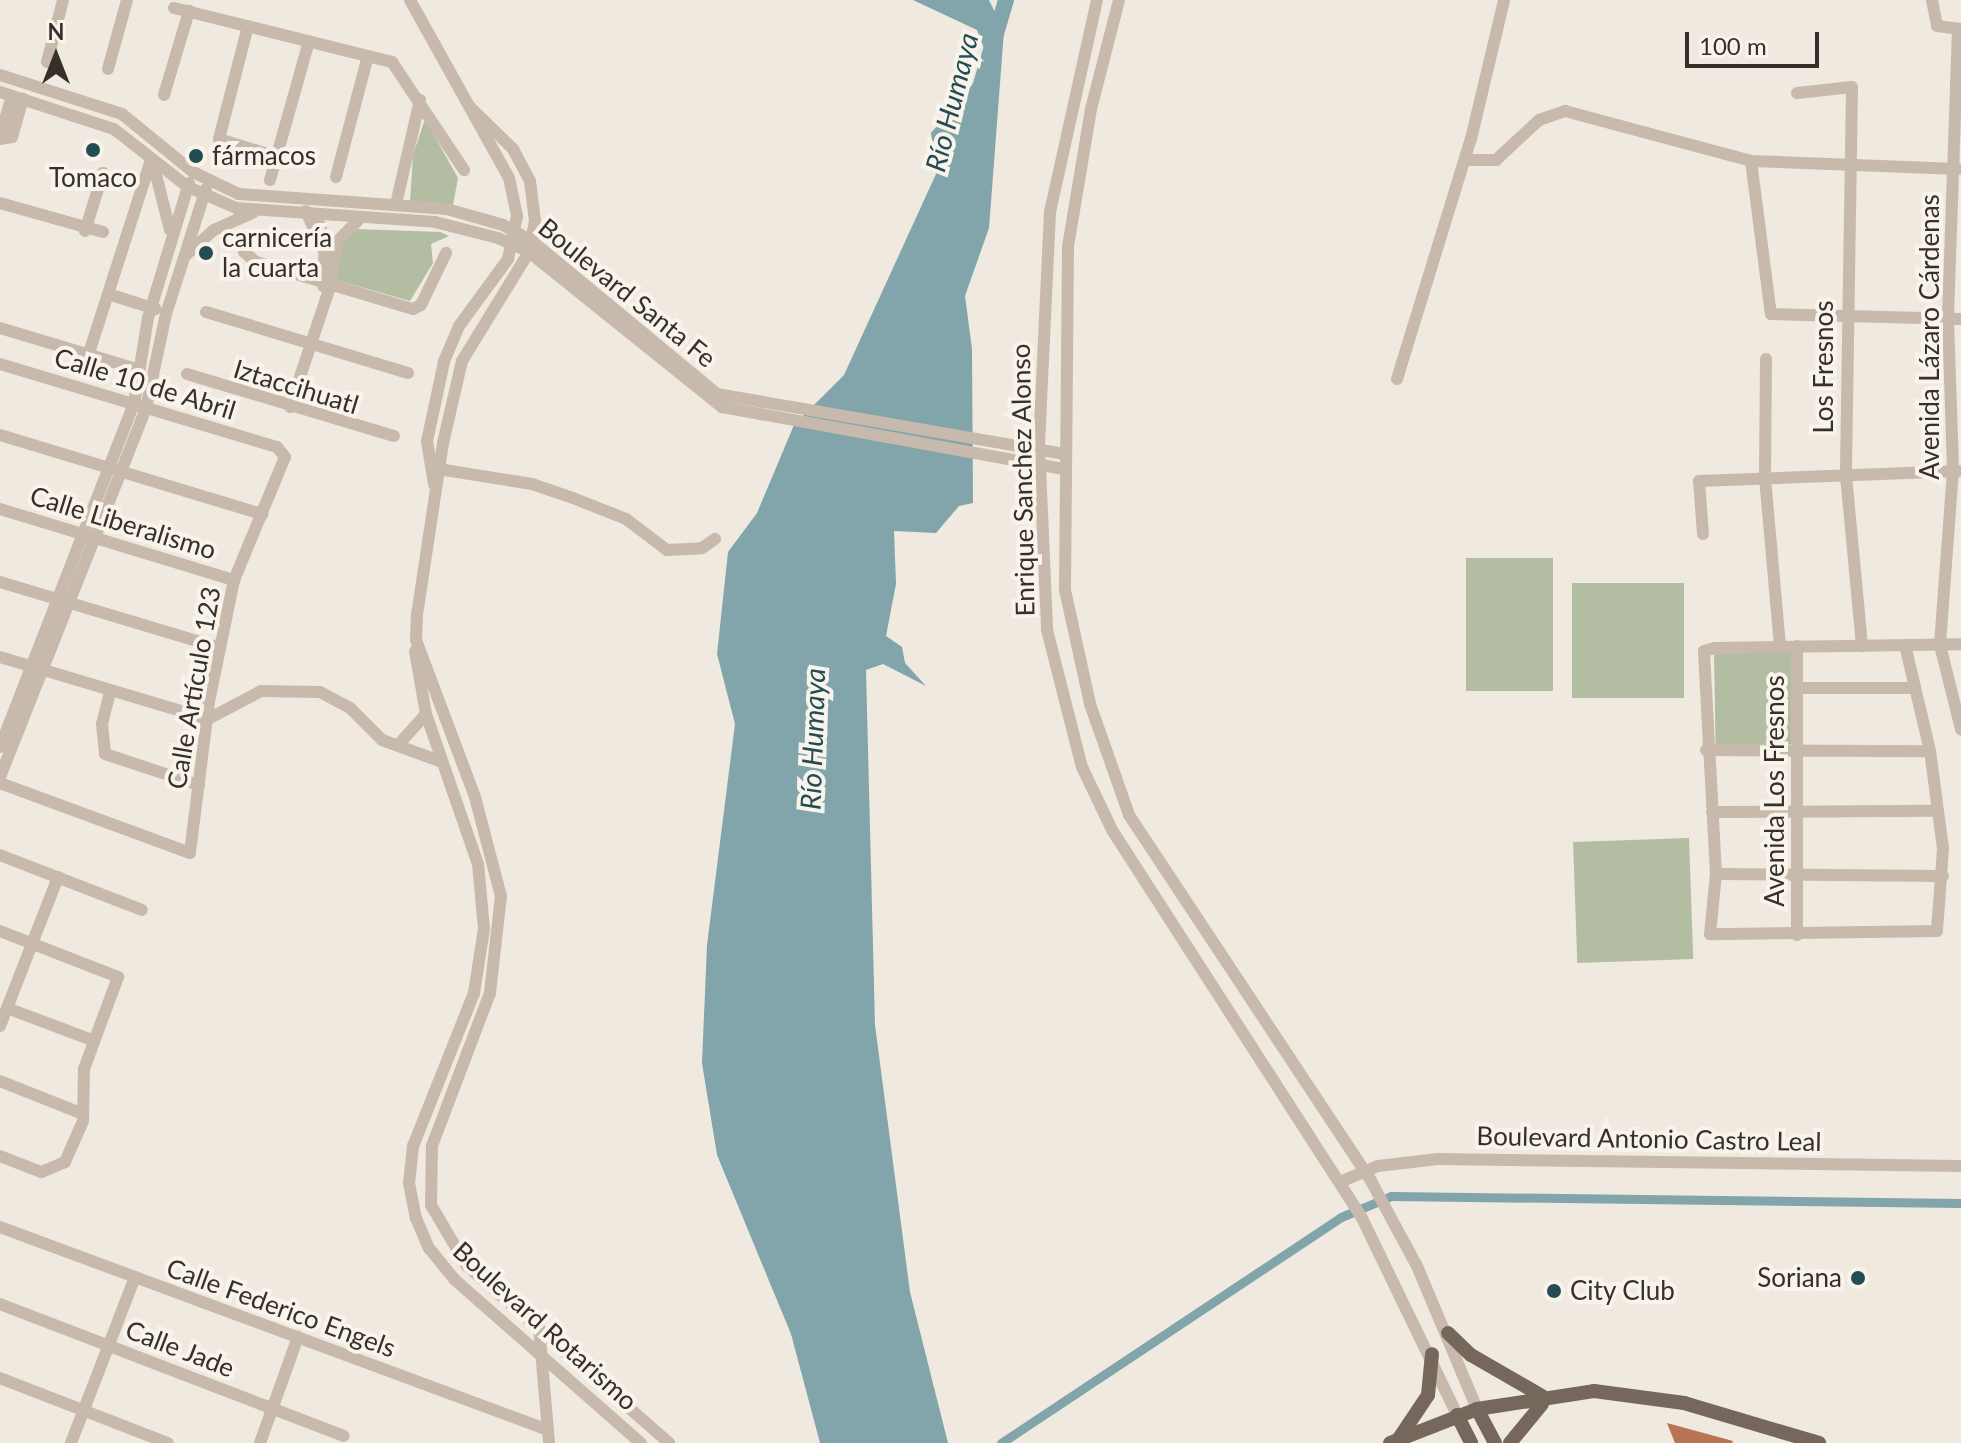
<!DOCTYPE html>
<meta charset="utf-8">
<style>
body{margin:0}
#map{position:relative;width:1961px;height:1443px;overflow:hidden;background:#f0e9df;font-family:Lato,sans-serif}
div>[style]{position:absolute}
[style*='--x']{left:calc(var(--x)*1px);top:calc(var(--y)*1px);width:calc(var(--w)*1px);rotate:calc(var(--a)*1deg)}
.green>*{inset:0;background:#b2bda1;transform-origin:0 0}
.water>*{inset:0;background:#81a5aa}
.canal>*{height:9px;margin:-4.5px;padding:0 4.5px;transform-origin:4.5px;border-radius:4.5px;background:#81a5aa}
.river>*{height:16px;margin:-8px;padding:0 8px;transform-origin:8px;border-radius:8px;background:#81a5aa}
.building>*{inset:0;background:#b87455}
.minor>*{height:12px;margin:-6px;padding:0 6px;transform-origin:6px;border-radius:6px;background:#c7baac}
.major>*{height:14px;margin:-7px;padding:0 7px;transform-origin:7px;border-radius:7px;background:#76675d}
.dots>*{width:22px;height:22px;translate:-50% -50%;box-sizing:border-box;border:4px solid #f8f3eb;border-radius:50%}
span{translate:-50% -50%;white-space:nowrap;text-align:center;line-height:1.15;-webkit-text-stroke:8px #f8f3eb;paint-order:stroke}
.poi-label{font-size:26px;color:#362f2a}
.left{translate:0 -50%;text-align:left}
.right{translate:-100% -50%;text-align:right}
.street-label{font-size:26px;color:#362f2a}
.water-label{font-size:28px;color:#244c53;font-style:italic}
.north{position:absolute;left:16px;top:16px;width:80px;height:80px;-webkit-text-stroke:6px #f8f3eb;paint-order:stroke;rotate:0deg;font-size:22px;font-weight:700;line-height:32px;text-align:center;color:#362f2a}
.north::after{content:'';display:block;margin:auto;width:28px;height:36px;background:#362f2a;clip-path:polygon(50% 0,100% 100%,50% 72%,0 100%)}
.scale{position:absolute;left:1685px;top:32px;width:134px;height:36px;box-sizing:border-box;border:4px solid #362f2a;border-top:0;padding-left:10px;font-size:24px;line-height:28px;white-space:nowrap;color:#362f2a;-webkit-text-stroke:6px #f8f3eb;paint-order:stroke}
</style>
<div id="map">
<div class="green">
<div style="clip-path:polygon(425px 119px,458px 178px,453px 205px,410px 202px,413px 155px)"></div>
<div style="clip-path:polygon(354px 229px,440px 232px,449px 236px,431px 244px,433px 263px,410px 301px,333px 279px,335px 251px)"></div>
<div style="left:1466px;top:558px;width:87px;height:133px"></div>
<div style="left:1572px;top:583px;width:112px;height:115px"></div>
<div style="left:1794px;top:652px;width:92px;height:80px;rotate:89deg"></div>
<div style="left:1689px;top:838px;width:121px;height:116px;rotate:88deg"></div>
</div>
<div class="water">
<div style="clip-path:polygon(913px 0,989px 0,1004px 31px,989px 228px,965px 296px,972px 349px,973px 503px,959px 506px,936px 533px,894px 531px,896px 584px,886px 636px,902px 647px,905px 663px,926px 686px,883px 664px,866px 670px,875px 1025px,910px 1292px,948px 1443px,820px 1443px,791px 1334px,717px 1155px,702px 1063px,707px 945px,735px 724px,717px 654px,728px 552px,757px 513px,794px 425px,844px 375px,936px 174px,931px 133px,990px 64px,977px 30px)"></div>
</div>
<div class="canal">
<div style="--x:1001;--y:1443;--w:408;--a:-33.6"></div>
<div style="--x:1341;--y:1217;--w:54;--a:-22.8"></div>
<div style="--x:1391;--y:1196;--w:570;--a:0.7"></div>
</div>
<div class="river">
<div style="--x:978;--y:94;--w:98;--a:-73.4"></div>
</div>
<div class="building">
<div style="clip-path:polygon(1667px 1423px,1733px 1441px,1732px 1443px,1675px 1443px)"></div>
</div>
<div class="minor">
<div style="--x:410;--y:0;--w:204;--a:60.9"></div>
<div style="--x:509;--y:178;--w:39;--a:78"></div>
<div style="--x:517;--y:216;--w:44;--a:101.8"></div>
<div style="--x:508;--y:259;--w:83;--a:126.2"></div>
<div style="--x:459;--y:326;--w:39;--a:113"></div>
<div style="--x:444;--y:362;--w:81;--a:102.1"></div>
<div style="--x:427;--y:441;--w:44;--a:80.8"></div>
<div style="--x:1097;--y:0;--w:217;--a:102.5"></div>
<div style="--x:1050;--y:212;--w:232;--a:92.7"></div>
<div style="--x:1039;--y:444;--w:186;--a:87.5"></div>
<div style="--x:1047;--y:630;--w:141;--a:75.7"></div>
<div style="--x:1082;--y:767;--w:70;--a:64.5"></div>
<div style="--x:1112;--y:830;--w:459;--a:57.2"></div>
<div style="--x:1361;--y:1216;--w:221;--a:64.2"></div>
<div style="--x:1119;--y:0;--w:113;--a:104.4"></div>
<div style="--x:1091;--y:109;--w:139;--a:99.5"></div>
<div style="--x:1068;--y:246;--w:344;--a:90.5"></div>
<div style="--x:1065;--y:590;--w:117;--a:77.6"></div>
<div style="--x:1090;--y:704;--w:118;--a:70.6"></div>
<div style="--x:1129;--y:815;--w:439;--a:56.5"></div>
<div style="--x:1371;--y:1181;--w:97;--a:61.6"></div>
<div style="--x:1417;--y:1266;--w:155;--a:67.2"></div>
<div style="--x:1932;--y:0;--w:26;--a:79"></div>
<div style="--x:1937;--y:26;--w:24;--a:7"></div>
<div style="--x:174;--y:8;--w:225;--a:13.9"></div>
<div style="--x:392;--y:62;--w:130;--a:56.3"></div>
<div style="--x:248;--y:26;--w:117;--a:104.4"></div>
<div style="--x:219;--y:139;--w:61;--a:17.2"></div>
<div style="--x:1958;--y:29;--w:289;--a:92"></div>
<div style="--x:1948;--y:318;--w:153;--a:88.1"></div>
<div style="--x:1953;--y:471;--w:174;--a:94.3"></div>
<div style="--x:1940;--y:645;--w:87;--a:76"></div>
<div style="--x:47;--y:62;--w:64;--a:-75.5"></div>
<div style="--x:108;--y:69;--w:72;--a:-74.6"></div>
<div style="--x:0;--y:75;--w:128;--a:17.7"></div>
<div style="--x:122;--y:114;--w:92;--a:39.2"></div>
<div style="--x:193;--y:172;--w:51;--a:25.6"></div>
<div style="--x:239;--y:194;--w:209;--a:4.1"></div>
<div style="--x:447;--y:209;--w:58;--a:15.9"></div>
<div style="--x:503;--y:225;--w:33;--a:29"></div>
<div style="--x:532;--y:241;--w:240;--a:39.6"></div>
<div style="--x:717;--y:394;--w:352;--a:9.8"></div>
<div style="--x:0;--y:92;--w:120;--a:18"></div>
<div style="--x:114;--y:129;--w:94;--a:38.1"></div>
<div style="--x:188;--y:187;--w:52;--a:23.6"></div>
<div style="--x:236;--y:208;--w:199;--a:4"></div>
<div style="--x:435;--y:222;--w:65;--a:14.3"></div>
<div style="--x:498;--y:238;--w:34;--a:24"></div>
<div style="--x:529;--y:252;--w:248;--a:38.8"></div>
<div style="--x:722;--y:407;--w:348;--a:10.3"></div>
<div style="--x:1797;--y:93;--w:55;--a:-6.2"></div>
<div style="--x:1852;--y:87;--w:389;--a:90.9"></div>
<div style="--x:1846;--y:476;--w:171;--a:84.6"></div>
<div style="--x:164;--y:95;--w:88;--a:-73.4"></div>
<div style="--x:469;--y:106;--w:62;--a:44.3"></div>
<div style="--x:513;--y:149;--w:36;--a:62"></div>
<div style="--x:530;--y:181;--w:40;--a:82.9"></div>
<div style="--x:535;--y:221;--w:32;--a:101"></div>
<div style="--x:529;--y:252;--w:128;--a:121.6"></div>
<div style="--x:462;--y:361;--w:84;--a:103"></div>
<div style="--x:443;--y:443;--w:173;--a:98.6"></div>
<div style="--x:417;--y:614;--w:26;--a:92"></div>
<div style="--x:416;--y:640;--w:168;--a:69.4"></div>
<div style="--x:475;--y:797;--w:102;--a:75.3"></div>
<div style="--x:501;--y:896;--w:98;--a:96.5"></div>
<div style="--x:490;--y:993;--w:164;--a:110.8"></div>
<div style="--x:432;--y:1146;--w:59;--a:91"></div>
<div style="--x:431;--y:1205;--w:71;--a:59.5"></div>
<div style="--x:467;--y:1266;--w:269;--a:41.2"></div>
<div style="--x:0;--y:137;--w:43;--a:-73.7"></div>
<div style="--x:0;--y:139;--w:12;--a:-9"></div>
<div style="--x:12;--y:137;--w:40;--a:-74"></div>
<div style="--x:1465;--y:160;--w:31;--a:0"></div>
<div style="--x:1496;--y:160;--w:59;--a:-42.9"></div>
<div style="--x:1539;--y:120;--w:28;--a:-19"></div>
<div style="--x:1565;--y:111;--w:193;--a:15"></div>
<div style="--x:1751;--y:161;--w:207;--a:2.2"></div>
<div style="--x:1751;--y:161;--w:154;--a:82.6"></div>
<div style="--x:1771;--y:314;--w:190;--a:1.5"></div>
<div style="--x:153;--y:163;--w:69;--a:75.8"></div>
<div style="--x:336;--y:177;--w:125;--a:-75.2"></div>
<div style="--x:270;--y:180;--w:144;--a:-74.3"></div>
<div style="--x:0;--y:203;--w:107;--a:15.7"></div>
<div style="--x:396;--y:204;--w:107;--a:-77"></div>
<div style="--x:306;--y:211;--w:40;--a:66.6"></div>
<div style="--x:317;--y:217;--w:26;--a:72"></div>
<div style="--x:325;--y:242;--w:44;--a:92.6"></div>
<div style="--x:85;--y:231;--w:61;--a:-72.8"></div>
<div style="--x:244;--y:252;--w:16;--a:40"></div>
<div style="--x:256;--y:262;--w:164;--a:16.7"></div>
<div style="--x:413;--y:309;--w:9;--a:-27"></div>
<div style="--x:421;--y:305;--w:58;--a:-64.3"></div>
<div style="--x:187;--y:254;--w:36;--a:-42"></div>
<div style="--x:214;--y:230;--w:44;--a:-24.2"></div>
<div style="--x:108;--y:294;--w:50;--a:17.4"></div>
<div style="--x:206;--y:312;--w:211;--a:16.8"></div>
<div style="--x:0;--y:328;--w:146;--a:16.7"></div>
<div style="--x:89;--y:353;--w:203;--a:-72.2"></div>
<div style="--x:1766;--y:359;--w:119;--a:90.5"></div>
<div style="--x:1765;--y:478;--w:169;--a:84.9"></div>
<div style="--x:0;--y:364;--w:289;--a:16.7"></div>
<div style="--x:277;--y:447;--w:13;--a:51"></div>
<div style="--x:285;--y:457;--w:133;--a:112.5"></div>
<div style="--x:234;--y:580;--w:125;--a:101.6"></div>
<div style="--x:209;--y:702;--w:152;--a:97.2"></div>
<div style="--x:190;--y:853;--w:202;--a:-159.8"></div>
<div style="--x:187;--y:374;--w:216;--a:16.7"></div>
<div style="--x:1397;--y:379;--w:251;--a:-72.9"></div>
<div style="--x:1471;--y:139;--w:143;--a:-76.6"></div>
<div style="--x:290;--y:407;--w:130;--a:-71.6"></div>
<div style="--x:331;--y:284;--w:41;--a:-83"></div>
<div style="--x:336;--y:243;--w:33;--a:-46"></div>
<div style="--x:0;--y:435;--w:274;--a:16.8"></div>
<div style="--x:432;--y:468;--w:101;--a:9.1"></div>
<div style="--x:532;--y:484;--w:43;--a:18.9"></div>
<div style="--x:573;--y:498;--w:57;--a:21.6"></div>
<div style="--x:626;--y:519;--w:51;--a:37.1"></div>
<div style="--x:667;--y:550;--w:35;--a:-3"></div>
<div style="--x:702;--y:548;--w:16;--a:-35"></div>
<div style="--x:0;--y:509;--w:245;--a:16.9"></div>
<div style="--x:1703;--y:534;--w:53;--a:-94.3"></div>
<div style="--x:1699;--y:481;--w:260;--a:-2.2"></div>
<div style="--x:0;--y:582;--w:230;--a:16.7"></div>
<div style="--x:1905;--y:645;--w:109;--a:76.7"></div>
<div style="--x:1930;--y:751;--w:99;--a:82.4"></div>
<div style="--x:1943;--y:849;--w:82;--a:94.2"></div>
<div style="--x:1937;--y:931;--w:227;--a:179.2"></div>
<div style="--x:1710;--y:934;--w:60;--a:-84.3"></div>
<div style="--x:1716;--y:874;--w:223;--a:-93.1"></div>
<div style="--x:1704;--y:651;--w:11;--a:-15"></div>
<div style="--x:1715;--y:648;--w:246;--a:-0.9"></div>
<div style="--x:1797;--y:646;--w:289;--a:90"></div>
<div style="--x:415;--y:651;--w:64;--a:80.1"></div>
<div style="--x:426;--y:714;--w:159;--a:70.9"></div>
<div style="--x:478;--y:864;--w:65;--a:84.7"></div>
<div style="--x:484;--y:929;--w:65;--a:98.9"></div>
<div style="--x:474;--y:993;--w:165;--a:111.7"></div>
<div style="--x:413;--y:1146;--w:37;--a:96"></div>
<div style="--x:409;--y:1183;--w:36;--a:79"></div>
<div style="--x:416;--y:1218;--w:33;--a:67"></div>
<div style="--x:429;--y:1248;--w:40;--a:51"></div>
<div style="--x:454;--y:1279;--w:249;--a:41.3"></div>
<div style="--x:0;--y:657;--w:217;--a:16.6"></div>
<div style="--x:208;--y:719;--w:60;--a:-27.8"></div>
<div style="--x:261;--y:691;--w:59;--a:1"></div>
<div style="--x:320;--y:692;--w:34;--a:28"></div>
<div style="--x:350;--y:708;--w:45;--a:45"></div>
<div style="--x:382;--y:740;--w:64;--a:20.1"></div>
<div style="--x:1797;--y:688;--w:118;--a:0"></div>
<div style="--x:110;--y:692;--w:33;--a:104"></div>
<div style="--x:102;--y:724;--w:30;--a:84"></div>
<div style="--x:105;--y:754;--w:99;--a:18.3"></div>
<div style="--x:399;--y:744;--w:40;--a:-48"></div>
<div style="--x:0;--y:747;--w:368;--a:-68.7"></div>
<div style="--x:134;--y:404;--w:87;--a:-80.8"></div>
<div style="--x:148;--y:318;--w:141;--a:-73.1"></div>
<div style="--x:1706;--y:750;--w:224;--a:0.3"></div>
<div style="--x:0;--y:777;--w:397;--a:-68.4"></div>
<div style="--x:146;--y:408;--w:96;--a:-78"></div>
<div style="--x:166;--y:314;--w:131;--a:-72.3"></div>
<div style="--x:1712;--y:812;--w:223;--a:-0.3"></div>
<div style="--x:0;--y:855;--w:152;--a:21.2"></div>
<div style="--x:1716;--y:874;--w:227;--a:0.5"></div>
<div style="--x:0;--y:931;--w:127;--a:21.3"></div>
<div style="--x:118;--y:977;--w:98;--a:110.3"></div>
<div style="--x:84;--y:1069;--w:52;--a:91.1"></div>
<div style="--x:83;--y:1121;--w:45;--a:113.7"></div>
<div style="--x:65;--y:1162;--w:26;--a:157"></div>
<div style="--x:41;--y:1172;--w:44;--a:-158.7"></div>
<div style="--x:7;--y:1008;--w:91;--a:20.6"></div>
<div style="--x:0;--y:1026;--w:160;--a:-68.7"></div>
<div style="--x:0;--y:1081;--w:89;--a:21.7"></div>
<div style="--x:1340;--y:1182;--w:41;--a:-22.8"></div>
<div style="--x:1378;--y:1166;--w:60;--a:-6.7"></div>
<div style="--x:1438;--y:1159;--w:523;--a:0.77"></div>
<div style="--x:0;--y:1227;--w:584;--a:20.33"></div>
<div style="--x:0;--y:1304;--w:368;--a:21"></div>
<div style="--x:539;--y:1328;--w:115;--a:85"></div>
<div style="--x:0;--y:1378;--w:180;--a:21.2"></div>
<div style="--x:71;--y:1443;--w:178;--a:-68.9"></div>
<div style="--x:260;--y:1443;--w:113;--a:-70.3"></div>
</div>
<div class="major">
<div style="--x:1448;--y:1333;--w:32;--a:44"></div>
<div style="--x:1471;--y:1355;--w:82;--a:30"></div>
<div style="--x:1477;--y:1409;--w:38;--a:62"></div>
<div style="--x:1457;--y:1415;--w:31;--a:63"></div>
<div style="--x:1398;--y:1440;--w:54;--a:-56.3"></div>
<div style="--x:1428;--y:1395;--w:41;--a:-84.4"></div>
<div style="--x:1390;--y:1443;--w:93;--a:-21.3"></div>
<div style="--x:1477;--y:1409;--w:118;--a:-8.7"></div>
<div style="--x:1594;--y:1391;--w:91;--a:7.6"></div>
<div style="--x:1684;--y:1403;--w:141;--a:16.5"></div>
<div style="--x:1510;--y:1443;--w:50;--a:-50.6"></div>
</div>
<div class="dots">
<div style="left:93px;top:150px;background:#244c53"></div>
<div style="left:196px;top:156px;background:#244c53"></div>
<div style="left:206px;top:253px;background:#244c53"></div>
<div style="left:1858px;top:1278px;background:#244c53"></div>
<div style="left:1554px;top:1291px;background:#244c53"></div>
</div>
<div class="poi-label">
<span class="left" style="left:212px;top:156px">fármacos</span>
<span style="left:93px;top:178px">Tomaco</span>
<span class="left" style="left:222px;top:253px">carnicería<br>la cuarta</span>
<span class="right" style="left:1842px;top:1278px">Soriana</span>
<span class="left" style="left:1570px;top:1291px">City Club</span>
</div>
<div class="street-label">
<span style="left:627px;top:293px;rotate:39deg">Boulevard Santa Fe</span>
<span style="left:1930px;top:337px;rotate:-90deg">Avenida Lázaro Cárdenas</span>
<span style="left:1824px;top:367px;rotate:-90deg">Los Fresnos</span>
<span style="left:145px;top:384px;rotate:17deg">Calle 10 de Abril</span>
<span style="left:296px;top:387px;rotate:17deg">Iztaccihuatl</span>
<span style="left:1023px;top:480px;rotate:-91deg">Enrique Sanchez Alonso</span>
<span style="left:123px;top:523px;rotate:17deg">Calle Liberalismo</span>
<span style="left:194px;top:688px;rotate:-80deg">Calle Artículo 123</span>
<span style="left:1775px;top:791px;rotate:-90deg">Avenida Los Fresnos</span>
<span style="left:1649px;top:1139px;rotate:1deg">Boulevard Antonio Castro Leal</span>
<span style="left:281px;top:1308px;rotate:20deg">Calle Federico Engels</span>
<span style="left:545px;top:1326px;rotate:42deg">Boulevard Rotarismo</span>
<span style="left:180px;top:1349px;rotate:21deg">Calle Jade</span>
</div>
<div class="water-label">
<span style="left:951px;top:102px;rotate:-76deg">Río Humaya</span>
<span style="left:812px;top:739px;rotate:-88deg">Río Humaya</span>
</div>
<div class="north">N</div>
<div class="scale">100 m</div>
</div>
